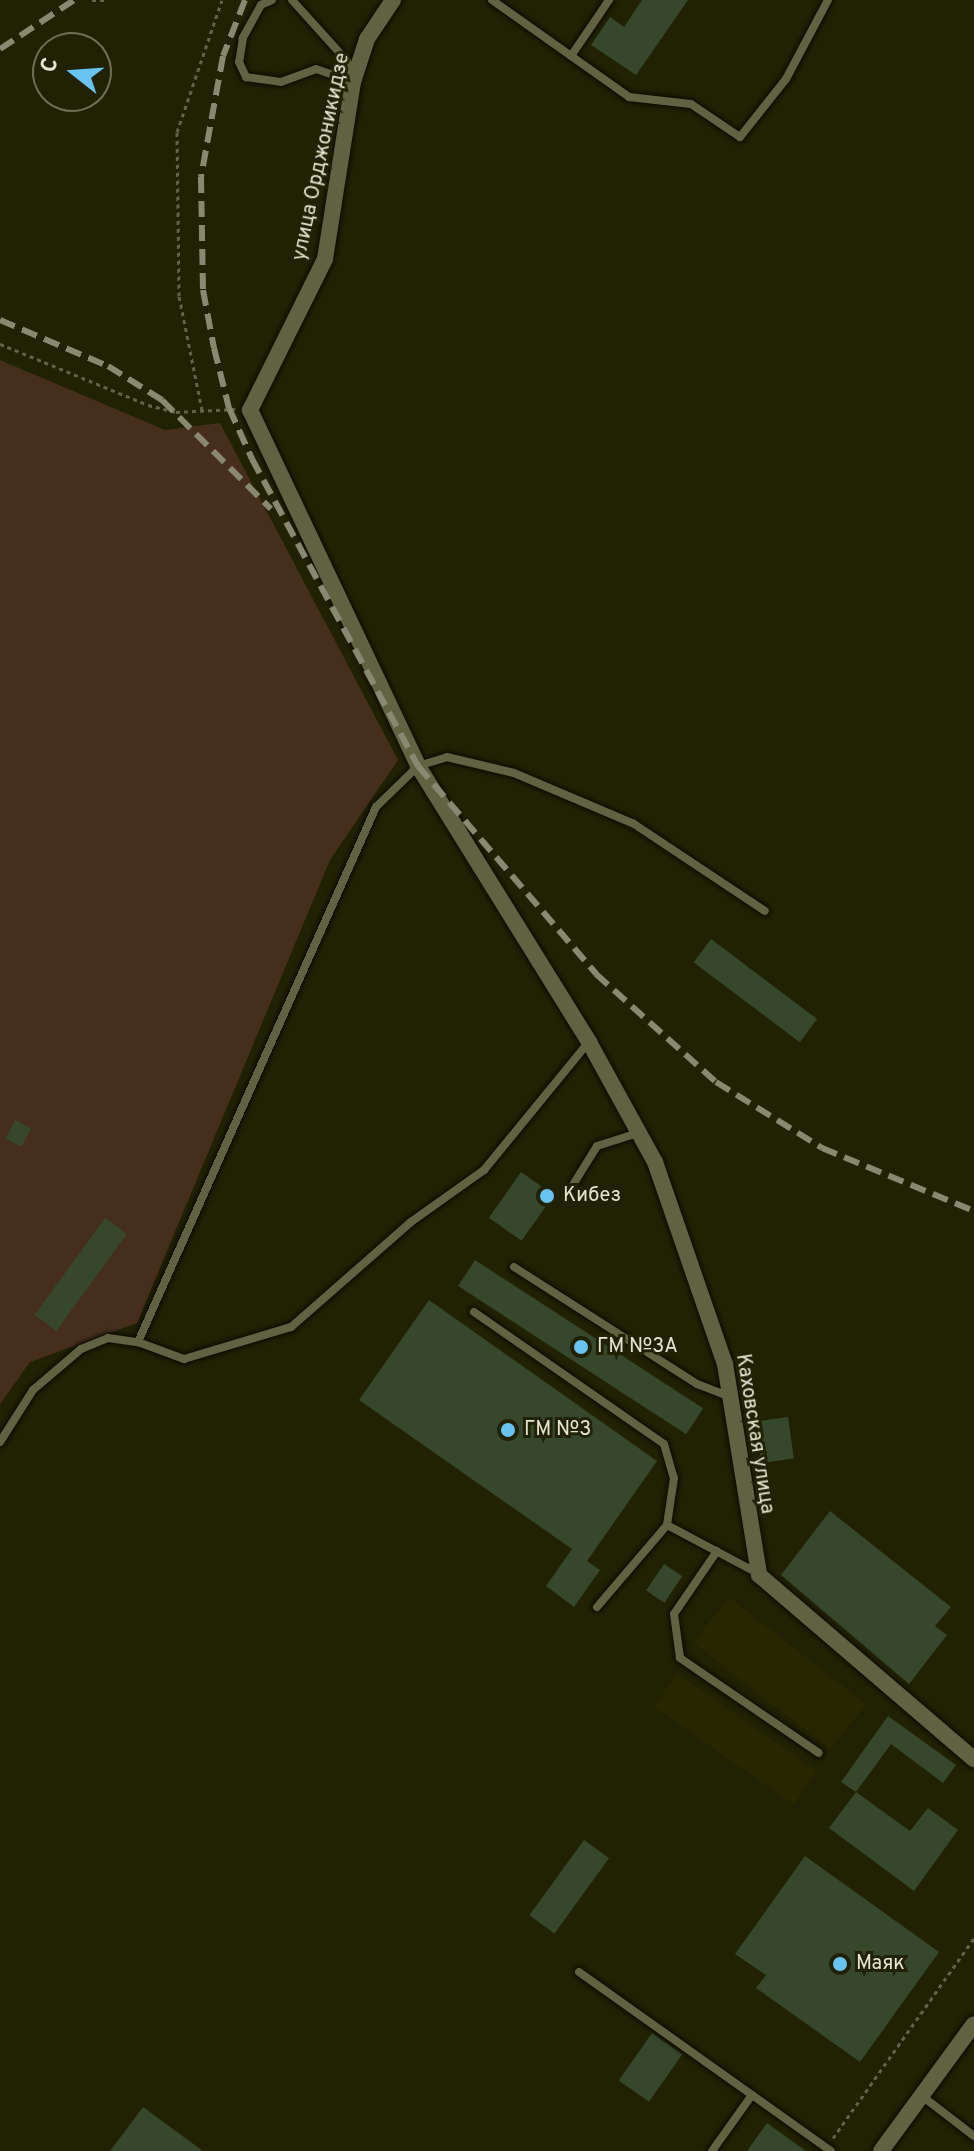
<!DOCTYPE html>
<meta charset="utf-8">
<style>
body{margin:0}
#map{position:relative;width:974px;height:2151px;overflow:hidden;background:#212103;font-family:Overpass,sans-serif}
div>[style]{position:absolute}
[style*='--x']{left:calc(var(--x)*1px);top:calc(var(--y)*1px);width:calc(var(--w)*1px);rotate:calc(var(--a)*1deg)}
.built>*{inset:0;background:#272600;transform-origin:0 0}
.green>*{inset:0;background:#452e1c}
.building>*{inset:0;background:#36472c;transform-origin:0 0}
.path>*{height:3px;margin-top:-1.5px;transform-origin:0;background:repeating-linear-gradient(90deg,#626349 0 4px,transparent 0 8px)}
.roads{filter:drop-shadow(0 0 2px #0b0a00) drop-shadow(0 0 2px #0b0a00)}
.service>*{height:8px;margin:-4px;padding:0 4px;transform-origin:4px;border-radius:4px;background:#616242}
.minor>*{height:16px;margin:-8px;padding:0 8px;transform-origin:8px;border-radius:8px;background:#616242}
.rail>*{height:6px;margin-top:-3px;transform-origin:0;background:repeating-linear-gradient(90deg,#898972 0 16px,transparent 0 24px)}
.dots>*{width:22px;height:22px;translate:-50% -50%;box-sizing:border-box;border:4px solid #212103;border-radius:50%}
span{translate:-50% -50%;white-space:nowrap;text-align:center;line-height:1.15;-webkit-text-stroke:6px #212103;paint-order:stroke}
.street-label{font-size:20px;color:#e4e5d3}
.poi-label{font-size:20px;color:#e4e5d3}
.left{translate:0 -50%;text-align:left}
.north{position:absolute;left:32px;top:32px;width:80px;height:80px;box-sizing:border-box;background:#212103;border:2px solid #6f6f56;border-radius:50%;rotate:287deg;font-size:22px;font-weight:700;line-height:32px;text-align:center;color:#e4e5d3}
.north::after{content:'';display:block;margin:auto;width:28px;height:36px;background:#69c3f1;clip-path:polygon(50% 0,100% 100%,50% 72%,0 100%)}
</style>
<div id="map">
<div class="built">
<div style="left:729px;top:1597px;width:174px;height:58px;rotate:38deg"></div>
<div style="left:677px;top:1673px;width:171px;height:41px;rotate:35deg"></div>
</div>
<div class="green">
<div style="clip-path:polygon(0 360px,165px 430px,220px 423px,398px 760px,330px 860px,137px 1323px,30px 1362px,0 1404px)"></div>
</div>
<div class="building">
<div style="clip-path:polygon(642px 0,688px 0,636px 75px,591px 45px,610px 17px,624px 27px)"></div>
<div style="left:711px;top:939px;width:133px;height:29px;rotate:37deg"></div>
<div style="left:15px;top:1120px;width:18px;height:21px;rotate:27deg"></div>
<div style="left:521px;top:1172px;width:40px;height:56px;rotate:35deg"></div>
<div style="left:105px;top:1218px;width:27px;height:120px;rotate:36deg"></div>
<div style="left:475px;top:1260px;width:272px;height:31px;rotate:33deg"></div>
<div style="clip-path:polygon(429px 1300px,657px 1461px,587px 1561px,600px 1570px,574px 1607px,546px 1586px,572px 1549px,359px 1400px)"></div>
<div style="left:788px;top:1417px;width:42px;height:33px;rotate:82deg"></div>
<div style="clip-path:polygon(830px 1511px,951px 1607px,935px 1626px,947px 1635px,909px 1684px,781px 1575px)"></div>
<div style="left:664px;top:1564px;width:22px;height:32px;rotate:34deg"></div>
<div style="clip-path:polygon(888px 1716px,956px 1765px,943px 1783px,891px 1744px,856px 1792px,841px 1782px)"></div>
<div style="clip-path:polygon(856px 1792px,910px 1831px,928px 1808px,958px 1830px,914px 1891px,829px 1828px)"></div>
<div style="left:584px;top:1840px;width:31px;height:93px;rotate:36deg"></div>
<div style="clip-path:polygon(805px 1856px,939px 1952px,860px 2062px,756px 1988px,766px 1975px,735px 1954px)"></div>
<div style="left:652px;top:2033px;width:37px;height:58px;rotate:35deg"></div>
<div style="clip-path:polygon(143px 2107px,203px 2151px,110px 2151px)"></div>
<div style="clip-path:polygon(767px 2123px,806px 2151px,747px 2151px)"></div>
</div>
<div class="path">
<div style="--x:92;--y:0;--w:16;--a:0"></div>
<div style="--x:0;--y:344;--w:160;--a:22.4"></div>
<div style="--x:148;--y:405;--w:29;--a:14"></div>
<div style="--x:176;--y:412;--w:59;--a:-2.9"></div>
<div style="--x:202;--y:410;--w:116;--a:-101.4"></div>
<div style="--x:179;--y:296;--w:164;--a:-90.7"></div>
<div style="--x:177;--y:132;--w:139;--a:-71.2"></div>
<div style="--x:833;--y:2138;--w:245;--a:-54.8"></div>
</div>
<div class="roads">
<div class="service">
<div style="--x:272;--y:0;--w:12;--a:156"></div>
<div style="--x:261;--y:5;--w:38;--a:119"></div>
<div style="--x:243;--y:38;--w:24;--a:99"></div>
<div style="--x:239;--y:62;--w:17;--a:65"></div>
<div style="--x:246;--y:77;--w:35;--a:8"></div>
<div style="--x:281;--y:82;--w:37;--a:-20"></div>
<div style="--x:316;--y:69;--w:39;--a:19"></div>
<div style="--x:353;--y:82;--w:22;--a:-106"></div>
<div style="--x:347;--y:61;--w:82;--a:-132"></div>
<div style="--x:492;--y:0;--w:168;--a:35.3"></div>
<div style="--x:629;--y:97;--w:62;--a:6.4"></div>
<div style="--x:691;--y:104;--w:59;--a:34"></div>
<div style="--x:740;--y:137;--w:74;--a:-51.6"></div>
<div style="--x:786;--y:79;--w:89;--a:-62"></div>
<div style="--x:571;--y:56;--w:68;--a:-55.8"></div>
<div style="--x:571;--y:1188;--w:49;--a:-58.2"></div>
<div style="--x:597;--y:1146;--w:43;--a:-17.6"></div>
<div style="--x:514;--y:1267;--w:217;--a:32.6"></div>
<div style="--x:697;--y:1384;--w:36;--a:21"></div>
<div style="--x:474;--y:1312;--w:231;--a:34.8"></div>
<div style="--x:664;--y:1444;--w:35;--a:74"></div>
<div style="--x:674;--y:1478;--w:48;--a:98.5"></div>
<div style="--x:667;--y:1525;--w:104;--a:28"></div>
<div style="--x:138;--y:1342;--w:49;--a:20.3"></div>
<div style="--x:184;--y:1359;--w:112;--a:-16.7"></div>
<div style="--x:291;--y:1327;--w:159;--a:-41.2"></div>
<div style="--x:411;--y:1222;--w:90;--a:-35.5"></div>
<div style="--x:484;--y:1170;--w:164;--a:-50.7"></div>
<div style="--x:0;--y:1442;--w:62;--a:-57.6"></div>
<div style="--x:33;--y:1390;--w:63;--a:-40.5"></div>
<div style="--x:81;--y:1349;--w:29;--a:-22"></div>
<div style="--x:108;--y:1338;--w:30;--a:8"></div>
<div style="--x:138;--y:1342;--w:586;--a:-66.02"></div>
<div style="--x:376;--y:807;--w:59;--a:-44.3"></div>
<div style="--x:418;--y:766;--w:30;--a:-17"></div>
<div style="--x:447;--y:757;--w:69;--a:13.4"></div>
<div style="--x:514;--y:773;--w:130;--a:23"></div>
<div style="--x:634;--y:824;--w:157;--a:33.6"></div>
<div style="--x:717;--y:1551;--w:76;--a:124.3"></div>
<div style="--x:674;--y:1614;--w:44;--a:82.2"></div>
<div style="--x:680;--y:1658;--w:168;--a:34.4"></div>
<div style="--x:597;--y:1607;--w:108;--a:-49.5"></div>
<div style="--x:579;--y:1972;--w:309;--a:35.4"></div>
<div style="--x:922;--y:2096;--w:66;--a:37.6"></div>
<div style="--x:712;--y:2151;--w:69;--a:-54.5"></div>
</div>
<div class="minor">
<div style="--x:393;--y:0;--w:47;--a:123.7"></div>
<div style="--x:367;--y:39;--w:45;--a:108"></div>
<div style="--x:353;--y:82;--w:179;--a:99"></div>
<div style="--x:325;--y:259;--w:169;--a:116.4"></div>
<div style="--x:250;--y:410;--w:394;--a:64.7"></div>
<div style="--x:418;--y:766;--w:325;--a:58.2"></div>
<div style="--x:589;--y:1042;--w:137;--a:61.2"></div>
<div style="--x:655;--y:1162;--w:214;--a:70.9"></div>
<div style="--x:725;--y:1364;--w:214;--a:80.8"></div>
<div style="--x:759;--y:1575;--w:283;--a:40.6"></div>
<div style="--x:881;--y:2151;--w:157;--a:-53.8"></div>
</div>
</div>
<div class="rail">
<div style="--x:245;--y:0;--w:60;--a:111.4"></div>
<div style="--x:223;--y:56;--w:123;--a:100.3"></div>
<div style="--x:201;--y:177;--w:113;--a:89"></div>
<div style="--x:203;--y:290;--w:59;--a:79.3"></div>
<div style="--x:214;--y:348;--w:62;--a:76"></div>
<div style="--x:229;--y:408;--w:56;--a:65.7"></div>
<div style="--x:252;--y:459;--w:349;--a:61.6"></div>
<div style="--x:418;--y:766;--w:274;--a:49.4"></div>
<div style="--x:596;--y:974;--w:161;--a:42"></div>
<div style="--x:716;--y:1082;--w:125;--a:31.9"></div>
<div style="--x:822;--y:1148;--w:165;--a:22.5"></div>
<div style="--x:0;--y:49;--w:89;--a:-33.5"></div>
<div style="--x:0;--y:320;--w:117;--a:23.1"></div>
<div style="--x:108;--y:366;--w:64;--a:32.2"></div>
<div style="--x:162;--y:400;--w:154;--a:45"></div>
</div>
<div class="dots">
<div style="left:547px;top:1196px;background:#69c3f1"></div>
<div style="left:581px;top:1347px;background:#69c3f1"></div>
<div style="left:508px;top:1430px;background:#69c3f1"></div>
<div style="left:840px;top:1964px;background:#69c3f1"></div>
</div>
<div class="street-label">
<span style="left:322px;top:157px;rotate:-78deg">улица Орджоникидзе</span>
<span style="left:754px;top:1434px;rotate:81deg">Каховская улица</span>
</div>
<div class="poi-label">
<span class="left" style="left:563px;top:1196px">Кибез</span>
<span class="left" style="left:597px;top:1347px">ГМ №3А</span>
<span class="left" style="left:524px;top:1430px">ГМ №3</span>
<span class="left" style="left:856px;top:1964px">Маяк</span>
</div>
<div class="north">С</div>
</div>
